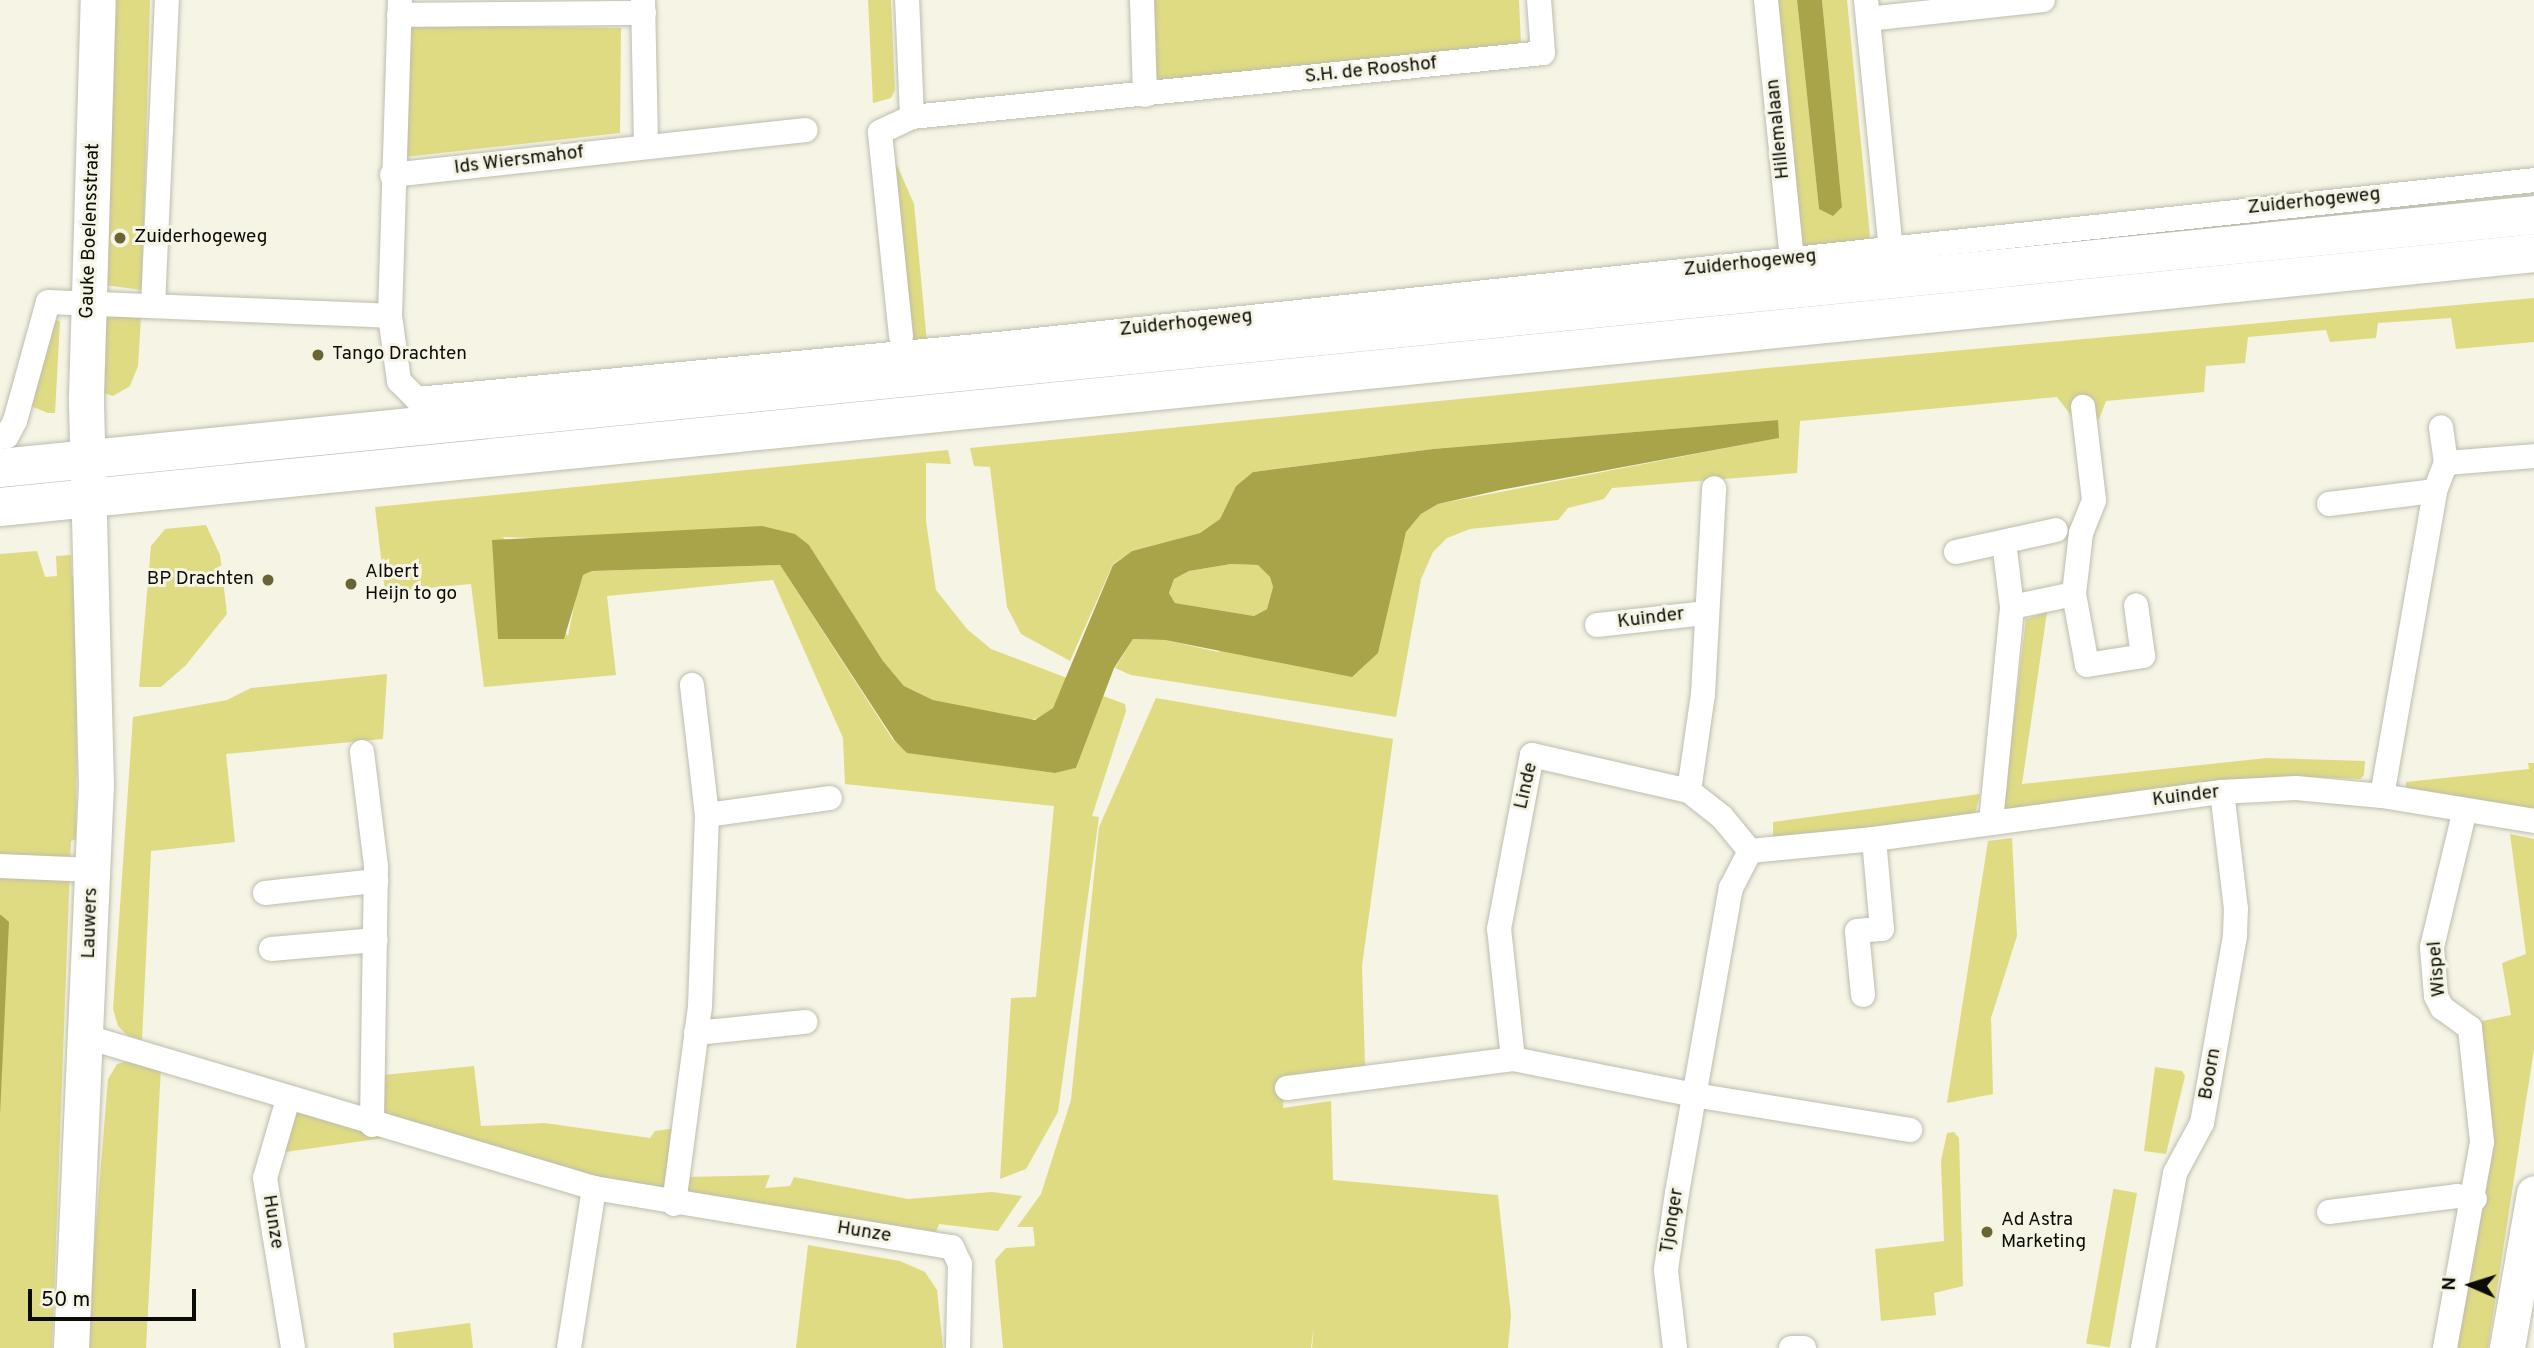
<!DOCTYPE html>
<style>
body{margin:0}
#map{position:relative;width:2534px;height:1348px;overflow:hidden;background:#f5f4e5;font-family:Overpass,sans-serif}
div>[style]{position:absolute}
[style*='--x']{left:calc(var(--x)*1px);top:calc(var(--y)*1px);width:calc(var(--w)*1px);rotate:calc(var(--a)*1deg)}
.green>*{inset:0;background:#dfdb83;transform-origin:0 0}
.water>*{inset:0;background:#a9a449}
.roads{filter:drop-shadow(0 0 2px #bdbdae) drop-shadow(0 0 2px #bdbdae)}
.street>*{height:24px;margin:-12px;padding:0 12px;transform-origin:12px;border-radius:12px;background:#fff}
.secondary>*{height:35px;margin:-17.5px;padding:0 17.5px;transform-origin:17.5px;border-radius:17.5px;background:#fff}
.primary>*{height:38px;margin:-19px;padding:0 19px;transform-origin:19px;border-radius:19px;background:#fff}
.dots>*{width:19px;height:19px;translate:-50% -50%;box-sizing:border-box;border:4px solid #f5f4e5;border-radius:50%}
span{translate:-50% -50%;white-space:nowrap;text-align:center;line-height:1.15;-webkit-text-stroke:6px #f5f4e5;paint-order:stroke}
.street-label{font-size:19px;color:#0c0c07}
.poi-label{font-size:19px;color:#0c0c07}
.left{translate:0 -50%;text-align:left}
.right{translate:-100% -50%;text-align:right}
.north{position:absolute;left:2436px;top:1250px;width:70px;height:70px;-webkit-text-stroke:5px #f5f4e5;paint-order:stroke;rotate:273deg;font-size:19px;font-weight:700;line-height:28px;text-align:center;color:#0c0c07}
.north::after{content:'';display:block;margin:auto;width:24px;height:32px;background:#0c0c07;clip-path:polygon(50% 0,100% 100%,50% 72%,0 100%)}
.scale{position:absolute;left:28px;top:1289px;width:168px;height:32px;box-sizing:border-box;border:4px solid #0c0c07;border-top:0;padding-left:9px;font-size:21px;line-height:24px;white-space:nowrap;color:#0c0c07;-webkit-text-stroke:5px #f5f4e5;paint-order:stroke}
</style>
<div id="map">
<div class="green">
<div style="clip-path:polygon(107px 0,150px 0,142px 290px,105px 285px)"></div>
<div style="clip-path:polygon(868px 0,891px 0,895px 90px,891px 98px,873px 103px)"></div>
<div style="clip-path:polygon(1151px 0,1519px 0,1521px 44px,1162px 82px,1154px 74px)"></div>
<div style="clip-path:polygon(1769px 0,1797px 0,1819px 209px,1842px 207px,1822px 0,1847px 0,1870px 236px,1866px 243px,1796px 249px)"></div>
<div style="clip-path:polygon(409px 25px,621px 28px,620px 133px,405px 157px)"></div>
<div style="clip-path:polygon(894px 158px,914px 204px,927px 343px,903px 346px)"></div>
<div style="clip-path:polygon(2534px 298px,2534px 342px,2456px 349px,2451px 318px,2378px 323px,2376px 338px,2330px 342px,2326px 330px,2248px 337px,2245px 363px,2206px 366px,2204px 392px,2106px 401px,2099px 419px,2076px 422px,2057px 397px,1800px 421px,1797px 473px,1612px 488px,1604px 499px,1568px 508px,1558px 520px,1470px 529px,1447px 538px,1433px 552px,1421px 579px,1396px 717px,1131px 675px,1115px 668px,1133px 639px,1165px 640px,1218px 652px,1391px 585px,1406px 532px,1421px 514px,1438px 504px,1778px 438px,1778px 420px,1433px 449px,1253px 472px,1236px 486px,1220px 519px,1200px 533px,1132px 551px,1113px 564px,1070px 661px,1021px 634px,1007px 607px,990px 467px,974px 466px,970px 448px,1777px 367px)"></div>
<div style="clip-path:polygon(104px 314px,141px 317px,138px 366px,130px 386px,113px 396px,99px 391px)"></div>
<div style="clip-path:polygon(55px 320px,60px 321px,55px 413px,48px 413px,33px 407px,30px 399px)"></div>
<div style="clip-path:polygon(948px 450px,951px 464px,926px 463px,926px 521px,936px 590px,967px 629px,991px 649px,1067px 678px,1053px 708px,1042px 718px,1024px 720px,933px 700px,904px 686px,883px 661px,809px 545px,503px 537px,568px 636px,577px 591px,583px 575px,592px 571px,780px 565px,893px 740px,907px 752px,1055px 773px,1076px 768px,1103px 696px,1125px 704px,1126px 711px,1092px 816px,1099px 817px,1058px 1112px,1026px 1169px,1000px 1179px,1011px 998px,1036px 997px,1054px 806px,845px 784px,843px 738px,773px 580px,607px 596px,616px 675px,484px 687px,471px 584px,385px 592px,375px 507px)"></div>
<div style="clip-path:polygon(206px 525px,220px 555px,227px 614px,186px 665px,161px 687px,139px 687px,151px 546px,165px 529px)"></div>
<div style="clip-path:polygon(37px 551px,45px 577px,57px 576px,56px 556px,71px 555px,72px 576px,78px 576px,76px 839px,71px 841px,52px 1348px,0 1348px,0 554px)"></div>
<div style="clip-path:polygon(1231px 564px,1258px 565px,1270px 577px,1273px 587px,1267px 609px,1254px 616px,1175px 603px,1169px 593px,1174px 579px,1189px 571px)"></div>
<div style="clip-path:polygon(2047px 612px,2022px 784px,2267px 758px,2365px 761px,2364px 775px,2360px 779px,2287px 776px,2003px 810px,2026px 619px)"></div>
<div style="clip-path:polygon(387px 674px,383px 739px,226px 754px,235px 842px,151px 851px,142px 1040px,127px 1035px,118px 1026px,113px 1009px,133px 717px,227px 700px,251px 688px)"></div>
<div style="clip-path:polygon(1156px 698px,1393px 739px,1362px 966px,1365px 1066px,1285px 1079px,1283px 1108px,1331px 1101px,1333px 1180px,1498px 1195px,1511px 1315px,1508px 1348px,1312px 1348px,1314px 1325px,1311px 1348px,1003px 1348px,995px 1260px,1006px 1248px,1035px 1246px,1033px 1227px,1017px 1227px,1041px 1194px,1071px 1100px,1099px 827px)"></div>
<div style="clip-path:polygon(2528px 763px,2534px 763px,2534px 809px,2406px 789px,2406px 782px,2529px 769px)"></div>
<div style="clip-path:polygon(1980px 794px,1975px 814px,1773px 839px,1773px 822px)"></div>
<div style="clip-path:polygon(2510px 834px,2534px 839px,2534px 1049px,2488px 1348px,2456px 1348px,2490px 1143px,2473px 1023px,2511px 1015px,2502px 963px,2526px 954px)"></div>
<div style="clip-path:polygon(2012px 838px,2017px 936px,1991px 1018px,1993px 1094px,1947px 1103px,1988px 841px)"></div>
<div style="clip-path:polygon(135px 1059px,161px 1067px,146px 1348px,86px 1348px,108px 1079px,117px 1064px)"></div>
<div style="clip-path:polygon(474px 1066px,481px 1126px,545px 1123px,650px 1138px,655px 1131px,684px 1127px,674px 1204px,404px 1135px,272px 1154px,288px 1099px,371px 1125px,373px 1076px)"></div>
<div style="clip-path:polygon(2155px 1067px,2182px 1071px,2185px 1076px,2166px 1154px,2144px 1151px)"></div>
<div style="clip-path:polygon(1954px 1132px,1959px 1138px,1963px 1286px,1934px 1293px,1936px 1315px,1881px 1321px,1875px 1249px,1944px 1241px,1941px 1161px,1947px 1133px)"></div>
<div style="clip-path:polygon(770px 1175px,765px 1188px,790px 1186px,794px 1177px,908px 1199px,992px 1192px,1022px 1196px,998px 1231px,939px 1224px,936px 1232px,685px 1193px,686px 1177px)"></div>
<div style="left:2137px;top:1193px;width:157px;height:24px;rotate:100deg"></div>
<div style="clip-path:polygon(808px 1245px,900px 1261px,925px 1272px,937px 1290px,943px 1348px,796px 1348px)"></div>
<div style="clip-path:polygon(470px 1323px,473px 1348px,394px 1348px,393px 1333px)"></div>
</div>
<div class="water">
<div style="clip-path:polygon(1797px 0,1822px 0,1842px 207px,1833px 216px,1819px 209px)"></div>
<div style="clip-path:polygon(evenodd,1778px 420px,1779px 438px,1500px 490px,1438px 504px,1421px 514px,1406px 532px,1378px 653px,1352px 677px,1165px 640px,1133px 639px,1114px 668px,1076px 768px,1055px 773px,907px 753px,895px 741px,780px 565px,592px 571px,583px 575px,564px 639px,498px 639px,492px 540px,762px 526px,795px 534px,809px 545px,883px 661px,904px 686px,933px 700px,1035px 720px,1053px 708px,1113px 565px,1132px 551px,1200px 533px,1220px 519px,1236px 486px,1253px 472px,1433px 449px,1778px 420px,1231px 564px,1258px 565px,1270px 577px,1273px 587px,1267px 609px,1254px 616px,1175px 603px,1169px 593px,1174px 579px,1189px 571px,1231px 564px)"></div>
<div style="clip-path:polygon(1px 915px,9px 922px,0 1115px,0 915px)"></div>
</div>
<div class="roads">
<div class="street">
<div style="--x:643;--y:0;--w:146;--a:88.8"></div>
<div style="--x:1142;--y:0;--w:95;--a:88.2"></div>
<div style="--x:1766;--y:0;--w:260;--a:84.3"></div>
<div style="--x:1866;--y:0;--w:250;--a:84.3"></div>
<div style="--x:399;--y:15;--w:245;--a:-0.5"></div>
<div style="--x:1868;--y:19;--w:176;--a:-6.2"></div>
<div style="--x:912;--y:117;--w:634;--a:-5.79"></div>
<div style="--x:1543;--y:53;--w:53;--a:-94.3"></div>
<div style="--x:392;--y:175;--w:416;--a:-6.2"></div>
<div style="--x:153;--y:306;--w:306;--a:-87.4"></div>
<div style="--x:390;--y:316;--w:316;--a:-88.2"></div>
<div style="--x:901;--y:336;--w:205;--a:-95.9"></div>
<div style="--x:880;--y:132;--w:35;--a:-25"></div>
<div style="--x:912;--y:117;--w:117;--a:-92.4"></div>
<div style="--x:0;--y:437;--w:7;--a:-8"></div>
<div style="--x:7;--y:436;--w:17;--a:-62"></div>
<div style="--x:15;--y:421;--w:123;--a:-74.5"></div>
<div style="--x:48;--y:302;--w:342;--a:2.3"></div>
<div style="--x:390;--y:316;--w:66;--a:82.1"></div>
<div style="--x:399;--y:381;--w:25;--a:45"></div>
<div style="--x:417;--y:399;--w:584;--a:-5.41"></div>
<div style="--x:998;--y:344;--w:1545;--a:-6.09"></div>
<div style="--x:2446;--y:463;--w:88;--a:-4.5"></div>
<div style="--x:2329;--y:504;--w:107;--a:-7"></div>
<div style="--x:2004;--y:542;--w:65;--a:83"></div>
<div style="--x:1956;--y:552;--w:102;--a:-12.4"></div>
<div style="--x:2074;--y:594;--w:72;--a:79.6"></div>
<div style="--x:2087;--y:665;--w:57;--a:-9.1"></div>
<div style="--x:2143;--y:656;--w:51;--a:-97.8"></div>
<div style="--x:1597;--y:625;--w:110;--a:-6.3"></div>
<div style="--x:362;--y:752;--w:115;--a:83"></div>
<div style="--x:376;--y:866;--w:259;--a:90.9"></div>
<div style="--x:1689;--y:791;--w:98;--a:-81.8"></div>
<div style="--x:1703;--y:694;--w:206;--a:-86.9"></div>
<div style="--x:2382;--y:796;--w:310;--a:-80.1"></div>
<div style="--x:2435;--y:491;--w:30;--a:-69"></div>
<div style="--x:2446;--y:463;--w:36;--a:-98"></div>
<div style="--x:707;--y:815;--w:124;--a:-7.9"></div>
<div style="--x:1991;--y:822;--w:216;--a:-84.4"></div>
<div style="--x:2012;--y:607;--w:63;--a:-11.8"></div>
<div style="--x:2074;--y:594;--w:61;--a:-83.5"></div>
<div style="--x:2081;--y:533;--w:35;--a:-68"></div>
<div style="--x:2094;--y:500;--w:94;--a:-96.7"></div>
<div style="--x:1750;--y:851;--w:125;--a:-5.5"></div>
<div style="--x:1874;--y:839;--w:351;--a:-7.7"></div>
<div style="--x:2222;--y:792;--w:74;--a:-3.1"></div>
<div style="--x:2296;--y:788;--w:86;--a:5.3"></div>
<div style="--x:2382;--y:796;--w:154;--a:9.3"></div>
<div style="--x:0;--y:866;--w:93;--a:2.5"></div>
<div style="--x:265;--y:893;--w:112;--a:-6.2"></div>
<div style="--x:271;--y:949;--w:105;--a:-4.9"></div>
<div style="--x:1863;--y:995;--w:64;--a:-95.4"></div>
<div style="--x:1857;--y:931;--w:25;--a:-5"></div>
<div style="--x:1882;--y:929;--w:90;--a:-95.1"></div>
<div style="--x:696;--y:1033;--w:110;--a:-5.8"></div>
<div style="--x:87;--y:1037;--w:529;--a:16.59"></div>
<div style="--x:594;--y:1188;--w:363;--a:9.4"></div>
<div style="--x:952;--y:1247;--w:19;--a:65"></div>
<div style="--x:960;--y:1264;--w:84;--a:91.4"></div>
<div style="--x:1513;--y:1059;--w:131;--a:-96.1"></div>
<div style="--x:1499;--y:929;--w:177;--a:-79.3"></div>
<div style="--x:1532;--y:755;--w:161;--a:12.9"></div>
<div style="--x:1689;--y:791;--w:42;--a:38.2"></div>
<div style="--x:1722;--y:817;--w:44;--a:50.5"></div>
<div style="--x:1287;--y:1088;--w:228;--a:-7.3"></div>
<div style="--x:1513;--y:1059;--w:185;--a:11.2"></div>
<div style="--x:1694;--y:1095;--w:219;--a:9.2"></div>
<div style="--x:288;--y:1099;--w:82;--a:106.2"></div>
<div style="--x:265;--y:1178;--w:172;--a:80.6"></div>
<div style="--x:674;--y:1204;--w:200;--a:-82.5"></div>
<div style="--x:700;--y:1006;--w:191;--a:-87.9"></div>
<div style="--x:707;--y:815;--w:131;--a:-96.6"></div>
<div style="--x:2329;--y:1212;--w:129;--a:-7.1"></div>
<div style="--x:2457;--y:1196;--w:18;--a:9"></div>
<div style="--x:569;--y:1348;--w:162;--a:-81.1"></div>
<div style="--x:1675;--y:1348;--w:79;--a:-96.6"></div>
<div style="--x:1666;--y:1270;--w:78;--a:-81.9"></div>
<div style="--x:1677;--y:1193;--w:310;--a:-80"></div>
<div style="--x:1731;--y:888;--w:42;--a:-62.8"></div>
<div style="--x:1791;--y:1348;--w:13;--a:0"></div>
<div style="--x:2143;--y:1348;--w:178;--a:-79.6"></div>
<div style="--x:2175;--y:1173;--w:57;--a:-61.6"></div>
<div style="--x:2202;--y:1123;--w:191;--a:-80"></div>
<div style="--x:2235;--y:935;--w:26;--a:-88"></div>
<div style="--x:2236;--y:909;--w:118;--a:-96.8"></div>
<div style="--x:2445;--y:1348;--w:209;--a:-79.8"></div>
<div style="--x:2482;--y:1142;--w:115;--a:-96"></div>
<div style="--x:2470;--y:1028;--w:34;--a:-144"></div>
<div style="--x:2442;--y:1008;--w:13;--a:-117"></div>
<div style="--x:2436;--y:996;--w:49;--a:-94.7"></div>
<div style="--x:2432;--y:947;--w:141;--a:-76.5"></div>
</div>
<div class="secondary">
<div style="--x:71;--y:1348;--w:564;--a:-87.46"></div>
<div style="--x:96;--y:785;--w:389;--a:-91.5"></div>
<div style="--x:86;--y:396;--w:396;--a:-88.3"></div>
<div style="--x:2507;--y:1348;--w:157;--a:-80.1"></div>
</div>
<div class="primary">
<div style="--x:0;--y:468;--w:2547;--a:-5.7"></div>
<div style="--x:0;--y:507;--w:2547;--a:-5.72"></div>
</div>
</div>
<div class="dots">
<div style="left:120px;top:238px;background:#686532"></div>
<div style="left:318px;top:355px;background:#686532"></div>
<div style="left:268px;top:580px;background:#686532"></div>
<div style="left:351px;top:584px;background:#686532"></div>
<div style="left:1987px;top:1232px;background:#686532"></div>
</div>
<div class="street-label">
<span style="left:1371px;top:71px;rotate:-6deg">S.H. de Rooshof</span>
<span style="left:1779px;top:129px;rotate:-96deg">Hillemalaan</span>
<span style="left:519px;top:161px;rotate:-7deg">Ids Wiersmahof</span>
<span style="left:2314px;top:202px;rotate:-6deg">Zuiderhogeweg</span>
<span style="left:91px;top:231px;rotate:-88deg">Gauke Boelensstraat</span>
<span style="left:1750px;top:264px;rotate:-6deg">Zuiderhogeweg</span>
<span style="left:1186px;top:324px;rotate:-6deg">Zuiderhogeweg</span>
<span style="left:1651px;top:619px;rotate:-7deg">Kuinder</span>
<span style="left:1527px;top:786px;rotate:-77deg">Linde</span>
<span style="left:2186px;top:797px;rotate:-7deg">Kuinder</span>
<span style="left:91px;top:923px;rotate:-88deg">Lauwers</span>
<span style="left:2438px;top:969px;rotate:-95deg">Wispel</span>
<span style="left:2211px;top:1074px;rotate:-80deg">Boorn</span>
<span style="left:1673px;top:1221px;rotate:-81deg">Tjonger</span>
<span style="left:272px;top:1222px;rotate:81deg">Hunze</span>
<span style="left:864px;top:1233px;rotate:9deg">Hunze</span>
</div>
<div class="poi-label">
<span class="left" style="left:134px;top:238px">Zuiderhogeweg</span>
<span class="left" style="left:332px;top:355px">Tango Drachten</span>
<span class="left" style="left:365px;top:584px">Albert<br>Heijn to go</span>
<span class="right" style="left:254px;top:580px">BP Drachten</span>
<span class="left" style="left:2001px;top:1232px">Ad Astra<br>Marketing</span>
</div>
<div class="north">N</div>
<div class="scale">50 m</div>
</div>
